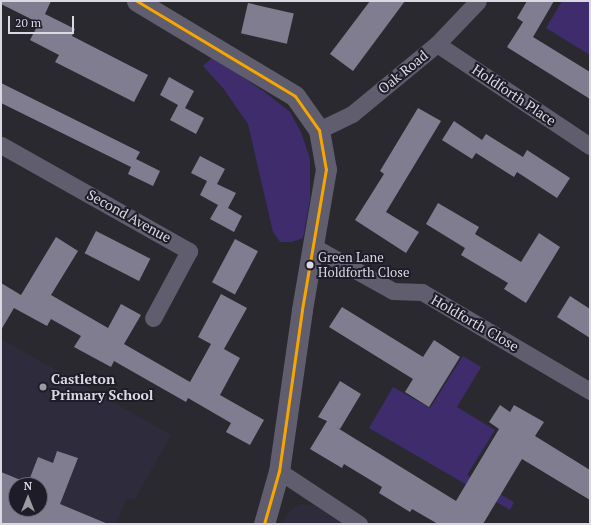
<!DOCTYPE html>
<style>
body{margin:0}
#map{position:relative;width:591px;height:525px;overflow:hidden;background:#2a2930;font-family:"PT Serif",serif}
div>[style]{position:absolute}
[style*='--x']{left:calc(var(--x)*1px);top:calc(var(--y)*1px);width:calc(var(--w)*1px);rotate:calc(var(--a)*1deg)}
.built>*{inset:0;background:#2e2c3c}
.green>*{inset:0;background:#3f2c6d}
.building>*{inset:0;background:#817d91;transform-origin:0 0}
.minor>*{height:17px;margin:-8.5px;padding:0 8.5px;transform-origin:8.5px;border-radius:8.5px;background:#605d6e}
.tertiary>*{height:21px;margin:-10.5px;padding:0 10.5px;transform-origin:10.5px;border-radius:10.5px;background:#605d6e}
.bus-1>*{height:3px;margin:-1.5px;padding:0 1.5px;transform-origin:1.5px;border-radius:1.5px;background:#f7a600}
.dots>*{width:11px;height:11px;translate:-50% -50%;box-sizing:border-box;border:2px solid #1e1c29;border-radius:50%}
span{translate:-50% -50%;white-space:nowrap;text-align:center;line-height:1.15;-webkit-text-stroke:4px #1e1c29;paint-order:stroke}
.bus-label{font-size:13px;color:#dad9e1}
.left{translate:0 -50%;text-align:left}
.street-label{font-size:14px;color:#dad9e1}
.poi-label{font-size:14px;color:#dad9e1;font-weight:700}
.frame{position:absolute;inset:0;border:2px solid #dad9e1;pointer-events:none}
.north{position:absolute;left:8px;top:477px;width:40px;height:40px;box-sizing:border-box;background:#1e1c29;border:1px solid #696873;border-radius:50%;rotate:0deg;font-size:11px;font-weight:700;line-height:16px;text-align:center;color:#dad9e1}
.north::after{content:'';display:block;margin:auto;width:14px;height:18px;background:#9c9ba3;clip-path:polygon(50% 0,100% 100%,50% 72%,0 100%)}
.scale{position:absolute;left:8px;top:16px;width:66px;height:18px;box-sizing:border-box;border:2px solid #dad9e1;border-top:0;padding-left:5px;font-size:12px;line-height:14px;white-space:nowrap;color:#dad9e1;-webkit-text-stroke:3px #1e1c29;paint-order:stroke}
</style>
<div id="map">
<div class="built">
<div style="clip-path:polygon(evenodd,1px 339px,171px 435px,135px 499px,126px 499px,116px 524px,1px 524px,1px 339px,16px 485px,40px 485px,40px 509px,16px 509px,16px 485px)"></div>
<div style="clip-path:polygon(301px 504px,315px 506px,342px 524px,282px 524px,290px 510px)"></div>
</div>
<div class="green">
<div style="clip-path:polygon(562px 1px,590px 1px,590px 55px,546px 28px)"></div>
<div style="clip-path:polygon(213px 57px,266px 93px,290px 112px,301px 132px,310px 159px,310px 199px,303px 238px,292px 242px,280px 242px,273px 232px,248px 124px,223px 88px,203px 66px)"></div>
<div style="clip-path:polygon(463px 356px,481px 367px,457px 407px,495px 430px,467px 475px,514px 502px,510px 510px,369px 428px,393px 387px,430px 408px)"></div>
</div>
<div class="building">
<div style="clip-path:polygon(1px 1px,51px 1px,45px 14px,75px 29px,72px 36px,148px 75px,134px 102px,55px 62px,59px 55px,30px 40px,39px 23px,1px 4px)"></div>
<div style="clip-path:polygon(370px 1px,405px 1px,353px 71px,330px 54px)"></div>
<div style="clip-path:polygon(527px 1px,554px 1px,533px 37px,590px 72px,590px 99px,507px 47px,523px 22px,517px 18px)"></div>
<div style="left:248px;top:3px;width:47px;height:31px;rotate:13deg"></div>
<div style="clip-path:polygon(169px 77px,194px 91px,185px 108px,204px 118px,196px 134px,170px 120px,178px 105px,160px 95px)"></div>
<div style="clip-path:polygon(1px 83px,140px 152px,136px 159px,160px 171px,153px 186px,128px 174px,131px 167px,1px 103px)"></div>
<div style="clip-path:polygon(418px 108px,441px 121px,386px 212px,419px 232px,406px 253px,355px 220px,384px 174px,380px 171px)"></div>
<div style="clip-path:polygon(454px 121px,482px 140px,486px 134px,523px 157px,527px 150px,570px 178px,557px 198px,517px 172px,514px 177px,476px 153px,472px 159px,442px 140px)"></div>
<div style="clip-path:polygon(200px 156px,225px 169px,217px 184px,236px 193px,228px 208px,242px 216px,234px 232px,210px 219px,218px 205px,200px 195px,207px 181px,191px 173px)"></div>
<div style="clip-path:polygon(438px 203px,479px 227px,475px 234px,521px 262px,539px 233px,560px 247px,526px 303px,504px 289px,508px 283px,461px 255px,465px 248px,426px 224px)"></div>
<div style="left:96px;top:231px;width:61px;height:25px;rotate:27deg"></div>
<div style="clip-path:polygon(56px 237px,78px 251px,51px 295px,108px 328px,121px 304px,141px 315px,124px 344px,190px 382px,211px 344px,198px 337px,221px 294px,247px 308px,224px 349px,240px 358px,220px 395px,264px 420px,250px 445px,226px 432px,231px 423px,188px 398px,186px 402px,114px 361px,111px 367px,74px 347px,81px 336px,51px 319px,47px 326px,14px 308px,1px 330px,1px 283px,21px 295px)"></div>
<div style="left:235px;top:239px;width:26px;height:49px;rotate:28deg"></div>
<div style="clip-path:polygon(570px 296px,590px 309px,590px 338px,557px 317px)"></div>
<div style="clip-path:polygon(342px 307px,423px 357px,434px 340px,460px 357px,429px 407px,405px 392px,413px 379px,329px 327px)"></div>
<div style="clip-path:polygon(340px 381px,361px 394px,340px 429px,336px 427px,456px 501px,499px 429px,489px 422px,500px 405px,510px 412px,514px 405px,544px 422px,535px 436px,590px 470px,590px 500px,522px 459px,483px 524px,438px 524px,412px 509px,410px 512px,379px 493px,382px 487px,344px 464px,342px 468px,310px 449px,327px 421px,318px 417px)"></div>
<div style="clip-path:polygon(evenodd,57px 451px,78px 458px,60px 504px,108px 524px,1px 524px,1px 472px,28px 483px,38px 457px,53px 463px,57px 451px,16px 485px,40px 485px,40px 509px,16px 509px,16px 485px)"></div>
</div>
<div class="minor">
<div style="--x:437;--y:44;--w:184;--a:33.7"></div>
<div style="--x:319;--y:130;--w:37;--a:-26"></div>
<div style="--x:352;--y:114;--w:110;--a:-39.5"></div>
<div style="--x:437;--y:44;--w:59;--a:-46.4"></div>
<div style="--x:1;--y:145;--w:216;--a:29.4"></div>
<div style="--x:189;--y:251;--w:76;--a:118.2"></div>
<div style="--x:314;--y:247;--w:90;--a:29.1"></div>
<div style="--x:393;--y:291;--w:29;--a:2"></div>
<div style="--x:422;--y:292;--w:195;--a:30.5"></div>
<div style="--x:279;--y:471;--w:96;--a:33.5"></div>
</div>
<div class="tertiary">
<div style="--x:137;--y:1;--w:184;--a:31"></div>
<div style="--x:295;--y:96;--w:42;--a:54.8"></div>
<div style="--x:319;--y:130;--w:40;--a:80"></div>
<div style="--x:326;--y:169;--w:143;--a:99.7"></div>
<div style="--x:302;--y:310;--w:163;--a:98.1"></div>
<div style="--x:279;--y:471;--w:55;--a:105.8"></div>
</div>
<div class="bus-1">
<div style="--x:137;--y:1;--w:184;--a:31"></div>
<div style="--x:295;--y:96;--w:42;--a:54.8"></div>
<div style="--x:319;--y:130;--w:40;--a:80"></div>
<div style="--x:326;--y:169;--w:143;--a:99.7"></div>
<div style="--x:302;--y:310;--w:163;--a:98.1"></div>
<div style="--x:279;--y:471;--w:55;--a:105.8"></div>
</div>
<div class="dots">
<div style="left:310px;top:265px;background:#dad9e1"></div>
<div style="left:43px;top:387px;background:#9c9ba3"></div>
</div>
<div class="bus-label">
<span class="left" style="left:318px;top:265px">Green Lane<br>Holdforth Close</span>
</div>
<div class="street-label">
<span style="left:403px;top:72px;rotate:-39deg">Oak Road</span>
<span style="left:514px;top:95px;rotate:34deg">Holdforth Place</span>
<span style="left:129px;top:216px;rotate:29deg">Second Avenue</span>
<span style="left:475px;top:323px;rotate:30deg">Holdforth Close</span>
</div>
<div class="poi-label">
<span class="left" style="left:51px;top:387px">Castleton<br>Primary School</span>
</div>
<div class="frame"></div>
<div class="north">N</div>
<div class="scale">20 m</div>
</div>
